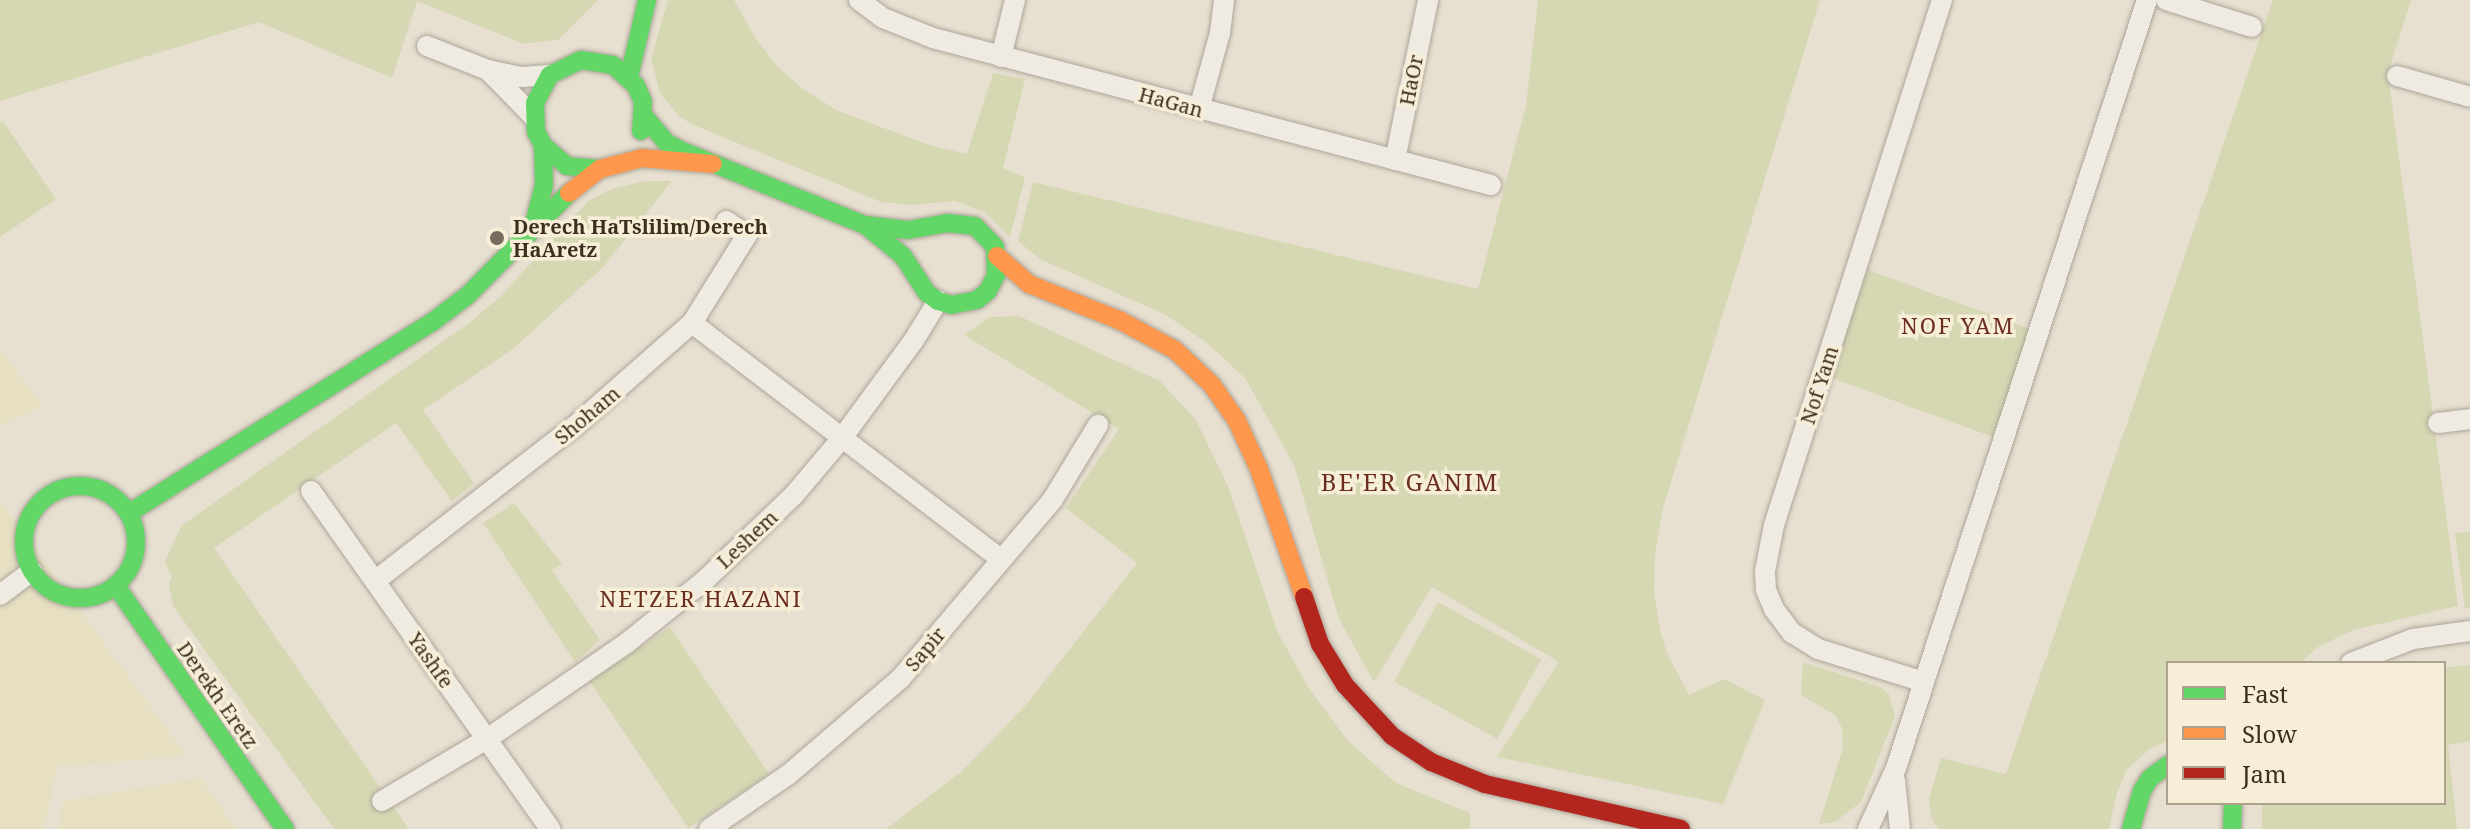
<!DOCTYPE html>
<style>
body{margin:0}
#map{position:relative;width:2470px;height:829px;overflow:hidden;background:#e7e0d1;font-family:"Noto Serif",serif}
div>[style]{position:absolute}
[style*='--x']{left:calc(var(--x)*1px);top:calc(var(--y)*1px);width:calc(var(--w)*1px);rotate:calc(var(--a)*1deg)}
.farmland>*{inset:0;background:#e6dfc2}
.green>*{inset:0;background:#d6d7b3;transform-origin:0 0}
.roads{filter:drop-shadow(0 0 2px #ada599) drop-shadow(0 0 2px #ada599)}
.street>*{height:20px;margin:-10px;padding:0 10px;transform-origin:10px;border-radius:10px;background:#efebe3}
.fast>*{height:18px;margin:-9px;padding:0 9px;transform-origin:9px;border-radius:9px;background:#63d668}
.fast>.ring{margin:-9px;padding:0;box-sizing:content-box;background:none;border:18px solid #63d668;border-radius:50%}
.slow>*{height:18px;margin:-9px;padding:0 9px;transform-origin:9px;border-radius:9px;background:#ff974d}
.jam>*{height:18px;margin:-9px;padding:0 9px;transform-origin:9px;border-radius:9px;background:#b3261e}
.dots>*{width:22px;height:22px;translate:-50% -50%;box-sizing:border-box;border:4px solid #f7eed8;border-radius:50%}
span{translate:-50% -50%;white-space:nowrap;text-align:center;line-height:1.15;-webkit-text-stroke:7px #f7eed8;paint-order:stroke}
.street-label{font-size:20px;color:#3d2e20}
.poi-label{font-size:20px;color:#3d2e20;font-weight:700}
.left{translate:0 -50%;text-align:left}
.neighbourhood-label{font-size:22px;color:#6b2e1e;letter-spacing:2px}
.quarter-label{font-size:24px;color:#6b2e1e;letter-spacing:2px}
.legend{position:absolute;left:2166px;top:661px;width:280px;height:144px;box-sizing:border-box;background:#f7eed8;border:2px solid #ada18e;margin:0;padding:10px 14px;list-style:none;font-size:24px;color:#3d2e20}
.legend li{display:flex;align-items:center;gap:16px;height:40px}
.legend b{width:40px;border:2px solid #ada18e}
</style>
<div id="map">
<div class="farmland">
<div style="clip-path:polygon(0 349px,43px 406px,0 426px)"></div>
<div style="clip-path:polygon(0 501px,187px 756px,57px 767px,44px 829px,0 829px)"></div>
<div style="clip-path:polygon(201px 778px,236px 829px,58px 829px,63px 801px)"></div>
</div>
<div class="green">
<div style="clip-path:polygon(0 0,598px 0,558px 40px,524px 44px,417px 1px,392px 78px,259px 22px,0 101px)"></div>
<div style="clip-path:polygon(668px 0,734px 0,756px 39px,777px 66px,803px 89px,838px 111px,932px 146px,967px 154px,993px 73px,1025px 79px,1003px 168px,1025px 177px,1010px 237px,984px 212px,955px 201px,912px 205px,881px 202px,691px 124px,678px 115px,660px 93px,651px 59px)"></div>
<div style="clip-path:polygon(1538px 0,1820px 0,1663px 508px,1655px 555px,1654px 591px,1660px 630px,1667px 653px,1689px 695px,1724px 679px,1765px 700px,1723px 804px,1497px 757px,1559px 662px,1432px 587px,1374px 682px,1339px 619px,1294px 465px,1245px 378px,1207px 343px,1166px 315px,1040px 259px,1018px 241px,1033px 182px,1478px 289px,1526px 105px)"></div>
<div style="clip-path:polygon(2273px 0,2411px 0,2388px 73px,2458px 606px,2353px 630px,2318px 647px,2300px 663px,2168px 663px,2168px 741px,2151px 748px,2127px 769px,2117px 793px,2109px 829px,1939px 829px,1932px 820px,1929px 799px,1941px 758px,2006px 774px)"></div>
<div style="clip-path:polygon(3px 121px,56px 199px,0 237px,0 123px)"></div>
<div style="clip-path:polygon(645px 181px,672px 181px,603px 267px,513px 349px,423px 410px,474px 483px,452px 501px,396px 423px,214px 548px,409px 829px,334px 829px,173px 606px,169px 584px,172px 576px,165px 562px,181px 526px,469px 323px,500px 297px,588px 201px,614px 188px)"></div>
<div style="left:1868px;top:270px;width:174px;height:114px;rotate:20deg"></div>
<div style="clip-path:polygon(1019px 316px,1160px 381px,1196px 420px,1228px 486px,1278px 633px,1308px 687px,1348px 741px,1396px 783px,1470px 813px,1470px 829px,886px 829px,962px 771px,1026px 705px,1137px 563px,1066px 508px,1119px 429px,964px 335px,990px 317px)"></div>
<div style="clip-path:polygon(514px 503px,562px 564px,552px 570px,600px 640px,575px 662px,483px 523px)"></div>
<div style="clip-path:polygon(2470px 532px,2470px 608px,2465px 608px,2455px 533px)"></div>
<div style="left:1438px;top:602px;width:118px;height:91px;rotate:29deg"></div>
<div style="left:670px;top:627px;width:177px;height:97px;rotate:56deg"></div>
<div style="clip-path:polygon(1803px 662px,1880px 687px,1889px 694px,1895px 716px,1861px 802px,1835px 822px,1819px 824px,1843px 748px,1842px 728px,1835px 715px,1801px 695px)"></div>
<div style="clip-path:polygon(2470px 665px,2470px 741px,2448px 745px,2457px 829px,2262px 829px,2262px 803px,2444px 803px,2444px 668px)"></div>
</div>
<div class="roads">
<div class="street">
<div style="--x:859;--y:0;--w:30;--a:37"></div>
<div style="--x:883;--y:18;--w:54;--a:21.8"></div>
<div style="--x:933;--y:38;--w:577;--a:14.76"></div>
<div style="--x:2166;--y:0;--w:90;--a:17.4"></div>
<div style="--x:427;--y:46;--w:66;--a:21.5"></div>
<div style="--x:488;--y:70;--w:35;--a:12"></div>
<div style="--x:522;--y:77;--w:28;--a:-4"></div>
<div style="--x:1001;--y:57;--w:59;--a:-76.2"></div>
<div style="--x:488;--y:70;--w:66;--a:45.6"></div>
<div style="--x:2397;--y:76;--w:76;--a:16"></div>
<div style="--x:1199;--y:109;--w:79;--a:-74.6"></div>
<div style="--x:1220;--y:33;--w:33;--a:-83"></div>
<div style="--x:1395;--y:160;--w:163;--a:-78.3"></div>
<div style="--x:692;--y:323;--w:389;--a:37.4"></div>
<div style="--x:2438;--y:423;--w:32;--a:-7"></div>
<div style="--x:311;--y:491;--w:414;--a:54.7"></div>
<div style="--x:375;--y:581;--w:253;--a:-37.8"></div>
<div style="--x:575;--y:426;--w:156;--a:-41.4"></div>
<div style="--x:692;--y:323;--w:104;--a:-58"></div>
<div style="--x:747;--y:235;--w:25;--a:-146"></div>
<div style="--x:0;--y:595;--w:40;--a:-37"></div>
<div style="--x:2351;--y:663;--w:66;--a:-21.2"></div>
<div style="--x:2413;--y:639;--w:58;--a:-8"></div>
<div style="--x:1924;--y:682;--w:111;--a:-162.7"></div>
<div style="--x:1818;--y:649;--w:31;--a:-148"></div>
<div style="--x:1792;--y:633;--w:30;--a:-127"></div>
<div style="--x:1774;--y:609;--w:21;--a:-113"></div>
<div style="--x:1766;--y:590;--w:19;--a:-93"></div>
<div style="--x:1765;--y:571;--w:47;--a:-78.9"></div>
<div style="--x:1774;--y:525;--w:551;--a:-72.26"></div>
<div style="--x:1895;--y:780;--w:49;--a:84.2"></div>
<div style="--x:382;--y:801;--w:122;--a:-30.6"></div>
<div style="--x:487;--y:739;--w:171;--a:-34.5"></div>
<div style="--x:628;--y:642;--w:99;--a:-38.8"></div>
<div style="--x:705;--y:580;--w:123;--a:-43.7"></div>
<div style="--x:794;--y:495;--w:75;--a:-49.9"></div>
<div style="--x:842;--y:438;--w:122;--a:-53.7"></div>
<div style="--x:914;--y:340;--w:46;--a:-58.4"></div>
<div style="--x:709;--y:829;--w:96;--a:-34.4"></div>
<div style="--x:788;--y:775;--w:148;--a:-40.6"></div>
<div style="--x:900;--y:679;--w:236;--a:-49.6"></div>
<div style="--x:1053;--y:499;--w:87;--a:-58.7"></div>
<div style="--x:1868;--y:829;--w:67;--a:-65.3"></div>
<div style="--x:1896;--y:768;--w:808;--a:-71.9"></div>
</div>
<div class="fast">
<div style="--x:629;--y:77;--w:79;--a:-76.8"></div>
<div style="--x:644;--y:116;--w:35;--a:50"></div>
<div style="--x:667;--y:143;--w:15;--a:28"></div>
<div style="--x:680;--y:150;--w:200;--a:22.1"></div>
<div style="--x:865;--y:225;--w:43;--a:6.6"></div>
<div style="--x:908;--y:230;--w:40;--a:-10"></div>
<div style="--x:947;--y:223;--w:28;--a:6"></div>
<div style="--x:975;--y:226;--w:29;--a:46"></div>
<div style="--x:995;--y:247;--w:28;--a:88"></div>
<div style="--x:996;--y:275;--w:18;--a:117"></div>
<div style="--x:988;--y:291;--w:14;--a:141"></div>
<div style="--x:977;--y:300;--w:25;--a:169"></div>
<div style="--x:952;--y:305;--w:15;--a:-164"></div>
<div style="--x:938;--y:301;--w:14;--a:-144"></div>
<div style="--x:927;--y:293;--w:44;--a:-123"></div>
<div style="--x:903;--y:256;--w:49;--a:-140.8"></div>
<div style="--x:600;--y:169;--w:33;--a:-175"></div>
<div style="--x:567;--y:166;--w:32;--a:-139"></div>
<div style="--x:543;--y:145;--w:15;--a:-118"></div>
<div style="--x:536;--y:132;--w:29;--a:-92"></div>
<div style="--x:535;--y:103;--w:32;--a:-62"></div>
<div style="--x:550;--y:75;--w:34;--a:-26"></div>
<div style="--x:581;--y:60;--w:32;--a:9"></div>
<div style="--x:613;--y:65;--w:31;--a:42"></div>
<div style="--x:636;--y:86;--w:17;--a:66"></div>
<div style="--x:643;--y:102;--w:29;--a:94"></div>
<div style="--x:533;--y:227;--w:43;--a:-75.3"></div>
<div style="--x:544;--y:185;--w:40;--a:-91.4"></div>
<div class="ring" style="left:24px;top:486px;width:94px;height:94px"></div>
<div style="--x:129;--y:513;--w:357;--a:-32.2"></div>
<div style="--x:431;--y:323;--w:46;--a:-37.1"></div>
<div style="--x:468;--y:295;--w:144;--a:-45.3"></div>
<div style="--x:116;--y:586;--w:296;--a:55.2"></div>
<div style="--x:2131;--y:829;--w:40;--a:-74"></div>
<div style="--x:2142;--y:791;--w:15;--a:-58"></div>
<div style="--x:2150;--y:778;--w:22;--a:-36"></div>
<div style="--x:2232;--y:829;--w:26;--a:-88"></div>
</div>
<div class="slow">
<div style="--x:569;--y:193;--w:39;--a:-38"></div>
<div style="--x:600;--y:169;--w:43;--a:-14.7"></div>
<div style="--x:642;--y:158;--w:71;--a:4.8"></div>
<div style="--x:997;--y:256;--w:43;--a:41.2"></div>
<div style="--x:1029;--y:284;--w:99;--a:21.9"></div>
<div style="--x:1121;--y:321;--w:61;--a:28.2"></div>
<div style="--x:1175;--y:350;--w:51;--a:43.4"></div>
<div style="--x:1212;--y:385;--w:44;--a:55.2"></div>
<div style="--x:1237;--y:421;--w:53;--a:65.4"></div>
<div style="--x:1259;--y:469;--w:136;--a:70.6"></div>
</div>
<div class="jam">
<div style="--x:1304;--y:597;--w:50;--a:71.2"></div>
<div style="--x:1320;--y:644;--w:48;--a:58.6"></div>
<div style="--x:1345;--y:685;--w:69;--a:47.3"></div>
<div style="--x:1392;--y:736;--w:47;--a:33.7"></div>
<div style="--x:1431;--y:762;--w:58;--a:22.2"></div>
<div style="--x:1485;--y:784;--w:201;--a:12.9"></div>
</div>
</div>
<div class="dots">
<div style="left:497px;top:238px;background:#786c5e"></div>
</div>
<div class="street-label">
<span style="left:1411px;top:80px;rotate:-79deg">HaOr</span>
<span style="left:1171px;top:102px;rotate:15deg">HaGan</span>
<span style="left:1819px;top:385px;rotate:-72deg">Nof Yam</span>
<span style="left:587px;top:415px;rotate:-40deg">Shoham</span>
<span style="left:747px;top:539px;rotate:-43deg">Leshem</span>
<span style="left:925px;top:649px;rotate:-50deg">Sapir</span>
<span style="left:431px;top:660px;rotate:55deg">Yashfe</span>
<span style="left:218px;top:695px;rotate:55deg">Derekh Eretz</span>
</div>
<div class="poi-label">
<span class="left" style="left:513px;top:238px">Derech HaTslilim/Derech<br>HaAretz</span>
</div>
<div class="neighbourhood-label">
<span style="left:1958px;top:326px">NOF YAM</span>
<span style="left:701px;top:599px">NETZER HAZANI</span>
</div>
<div class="quarter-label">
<span style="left:1410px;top:482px">BE'ER GANIM</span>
</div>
<ul class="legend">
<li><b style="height:10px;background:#63d668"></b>Fast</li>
<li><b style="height:10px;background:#ff974d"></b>Slow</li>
<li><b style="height:10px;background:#b3261e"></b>Jam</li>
</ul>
</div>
